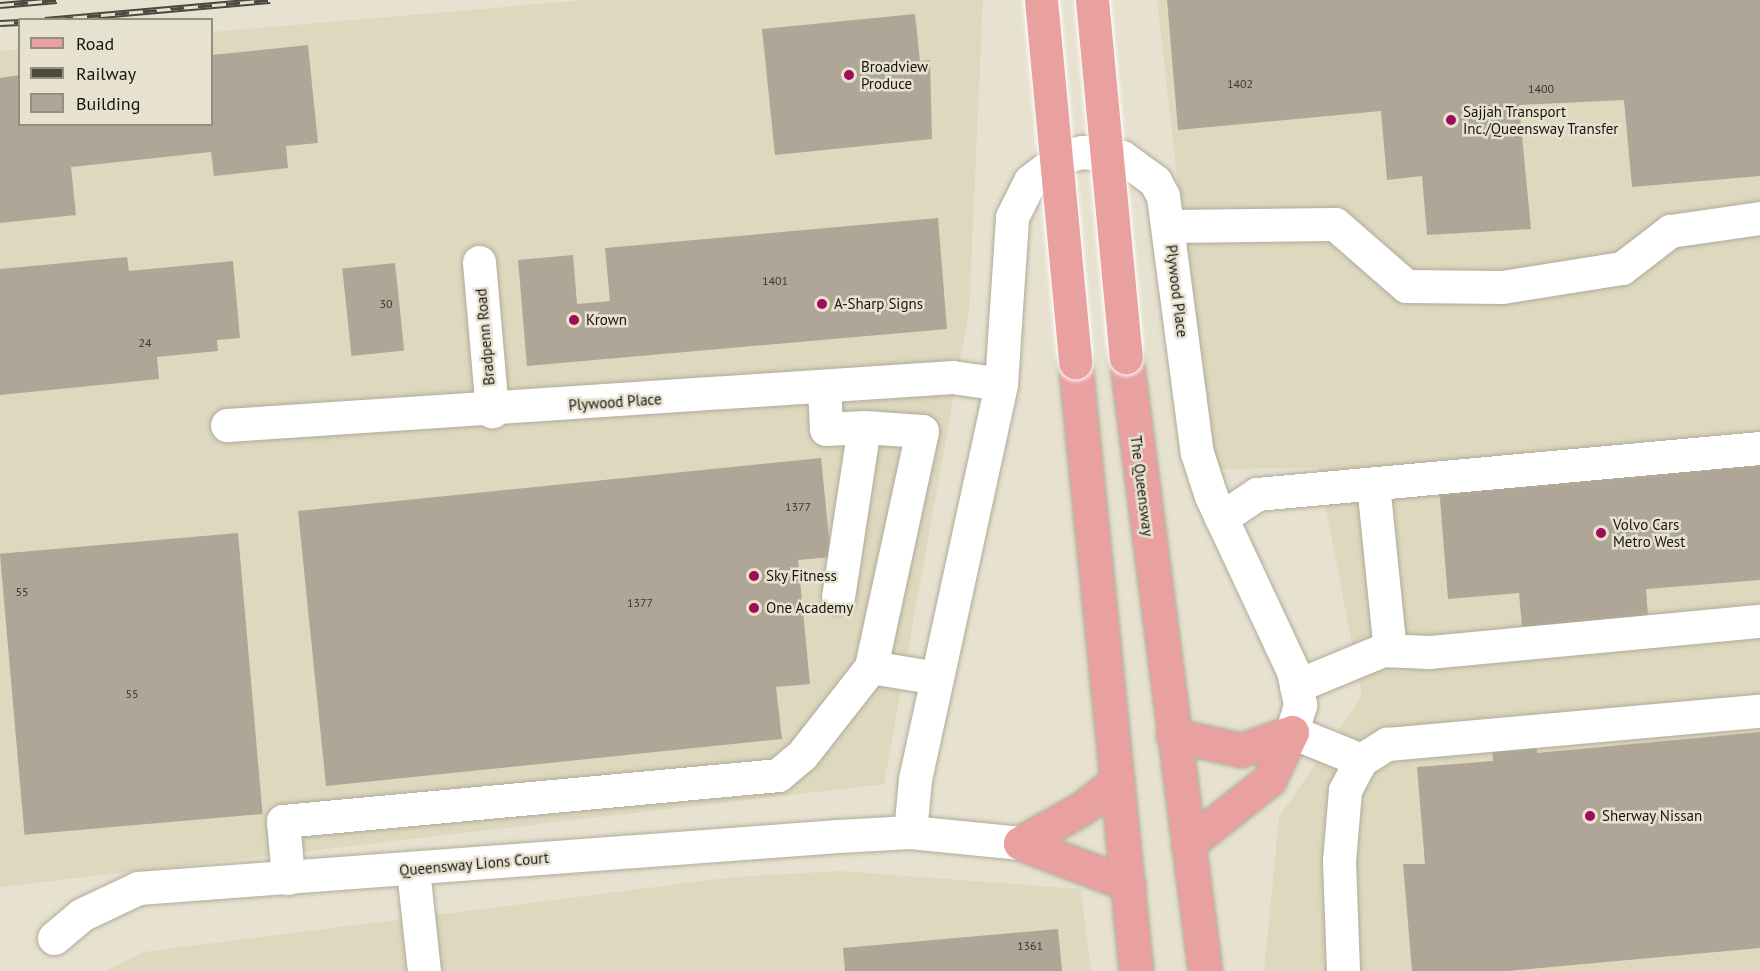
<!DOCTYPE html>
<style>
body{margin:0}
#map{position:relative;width:1760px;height:971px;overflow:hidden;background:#e7e2d0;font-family:"PT Sans",sans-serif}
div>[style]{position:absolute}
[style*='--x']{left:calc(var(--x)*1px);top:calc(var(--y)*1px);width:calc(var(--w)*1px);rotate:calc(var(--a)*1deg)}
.built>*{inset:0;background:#ded8bf}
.building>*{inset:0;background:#b0a697;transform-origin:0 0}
.roads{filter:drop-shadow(0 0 2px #b0ab9a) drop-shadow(0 0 2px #b0ab9a)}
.minor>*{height:33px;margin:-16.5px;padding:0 16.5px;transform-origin:16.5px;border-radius:16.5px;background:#fff}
.major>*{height:33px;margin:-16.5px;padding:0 16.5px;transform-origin:16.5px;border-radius:16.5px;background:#e9a1a0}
.rail>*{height:7px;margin-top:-3.5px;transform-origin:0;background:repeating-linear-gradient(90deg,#e7e2d0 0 14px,#4b483f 0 28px);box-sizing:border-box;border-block:2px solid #4b483f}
.bridges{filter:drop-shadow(0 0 2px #fff) drop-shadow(0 0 2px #fff)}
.major-bridge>*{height:33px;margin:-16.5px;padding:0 16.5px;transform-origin:16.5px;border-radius:16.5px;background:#e9a1a0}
.dots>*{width:16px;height:16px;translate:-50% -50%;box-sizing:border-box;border:3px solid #e7e2d0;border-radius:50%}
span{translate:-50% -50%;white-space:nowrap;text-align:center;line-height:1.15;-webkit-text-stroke:5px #e7e2d0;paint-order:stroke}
.number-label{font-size:12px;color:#3c3830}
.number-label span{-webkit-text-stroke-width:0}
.poi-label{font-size:15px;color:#16140e}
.left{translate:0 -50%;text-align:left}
.street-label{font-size:15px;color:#16140e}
.legend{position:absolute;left:18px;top:18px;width:195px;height:108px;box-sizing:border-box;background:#e7e2d0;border:2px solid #939082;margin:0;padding:8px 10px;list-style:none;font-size:18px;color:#16140e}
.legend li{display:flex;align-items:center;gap:12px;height:30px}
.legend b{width:30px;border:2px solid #939082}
</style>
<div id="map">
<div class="built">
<div style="clip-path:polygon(585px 0,983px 0,969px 311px,884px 784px,0 887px,0 51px,19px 49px,20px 124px,212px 124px,212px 32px)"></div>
<div style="clip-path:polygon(1157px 0,1760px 0,1760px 971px,1264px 971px,1279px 817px,1362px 696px,1318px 468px,1210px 469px)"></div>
<div style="clip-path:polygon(840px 871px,1081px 889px,1091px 971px,106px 971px,143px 952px,734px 877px)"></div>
</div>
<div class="building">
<div style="clip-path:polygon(1167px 0,1760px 0,1760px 176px,1632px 187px,1624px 100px,1519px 105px,1531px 229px,1427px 235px,1422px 176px,1387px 180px,1381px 111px,1178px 130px)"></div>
<div style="clip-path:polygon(915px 14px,920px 61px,930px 60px,932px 139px,775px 155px,762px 29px)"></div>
<div style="clip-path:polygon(308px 45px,318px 143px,286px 146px,288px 168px,214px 176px,211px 152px,71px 167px,76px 215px,0 223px,0 78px,20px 75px,20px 124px,212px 124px,212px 55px)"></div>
<div style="clip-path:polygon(938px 218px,947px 329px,527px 366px,518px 260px,573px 255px,577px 304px,610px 301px,605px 248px)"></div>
<div style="clip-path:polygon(127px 257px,129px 271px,233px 261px,240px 338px,217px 340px,218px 351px,157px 357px,159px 379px,0 395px,0 269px)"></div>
<div style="left:395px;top:263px;width:88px;height:53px;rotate:84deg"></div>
<div style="clip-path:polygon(821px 458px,831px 557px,798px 560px,810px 684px,776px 687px,782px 739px,326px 786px,298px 511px)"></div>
<div style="clip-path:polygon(1760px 459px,1760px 580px,1646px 589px,1648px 616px,1522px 627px,1519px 593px,1448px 599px,1439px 487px)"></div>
<div style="left:238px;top:533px;width:282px;height:239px;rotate:85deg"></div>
<div style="clip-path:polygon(1760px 732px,1760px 948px,1508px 971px,1412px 971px,1403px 864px,1425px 864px,1417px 767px,1493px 761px,1492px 745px,1536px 741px,1537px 753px)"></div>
<div style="clip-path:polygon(1058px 929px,1062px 971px,845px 971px,843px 948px)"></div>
</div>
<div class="roads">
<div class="minor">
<div style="--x:1169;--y:226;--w:166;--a:-0.7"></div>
<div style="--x:1335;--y:224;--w:94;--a:41.1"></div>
<div style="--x:1406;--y:286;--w:96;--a:0.6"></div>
<div style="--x:1502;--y:287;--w:121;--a:-9"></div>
<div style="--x:1622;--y:268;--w:61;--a:-37.6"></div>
<div style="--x:1670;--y:231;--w:91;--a:-8.2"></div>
<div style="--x:479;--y:262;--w:150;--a:85"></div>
<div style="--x:824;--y:386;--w:43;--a:87.3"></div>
<div style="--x:826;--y:429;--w:38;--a:-3"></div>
<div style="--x:227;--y:425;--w:727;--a:-3.79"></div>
<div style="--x:952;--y:377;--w:49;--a:8.1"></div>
<div style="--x:1373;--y:484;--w:167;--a:84.2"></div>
<div style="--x:1221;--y:518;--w:43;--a:-33.7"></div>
<div style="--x:1257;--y:494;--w:505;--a:-5.23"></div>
<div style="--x:838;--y:597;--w:172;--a:-81.3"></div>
<div style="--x:864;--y:427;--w:58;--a:3.9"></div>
<div style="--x:922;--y:431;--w:241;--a:102.2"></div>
<div style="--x:871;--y:667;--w:67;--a:9.5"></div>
<div style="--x:1296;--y:686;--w:94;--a:-22.5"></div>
<div style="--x:1383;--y:650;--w:46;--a:2.5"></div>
<div style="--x:1429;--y:652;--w:332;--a:-5.4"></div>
<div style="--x:1361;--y:760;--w:31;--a:-32"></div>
<div style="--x:1387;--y:744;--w:374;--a:-5.1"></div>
<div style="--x:910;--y:832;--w:53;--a:-84.6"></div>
<div style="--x:915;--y:779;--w:404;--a:-77.7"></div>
<div style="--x:1001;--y:384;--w:167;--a:-86.2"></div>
<div style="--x:1012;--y:217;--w:40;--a:-63.4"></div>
<div style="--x:1030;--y:181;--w:40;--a:-37"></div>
<div style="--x:1062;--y:157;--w:21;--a:-14"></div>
<div style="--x:1082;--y:152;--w:40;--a:7.1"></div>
<div style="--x:1122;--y:157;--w:41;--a:36"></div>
<div style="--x:1155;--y:181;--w:17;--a:62"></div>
<div style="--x:1163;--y:196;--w:259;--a:82.5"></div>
<div style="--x:1197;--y:453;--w:45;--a:72"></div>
<div style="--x:1211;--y:496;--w:193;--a:64.9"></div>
<div style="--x:1293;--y:671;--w:35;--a:78"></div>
<div style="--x:1300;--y:705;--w:28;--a:107"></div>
<div style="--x:1292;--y:732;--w:74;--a:22.1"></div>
<div style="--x:1361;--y:760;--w:34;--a:118"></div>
<div style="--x:1345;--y:790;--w:71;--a:94.8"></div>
<div style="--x:1339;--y:861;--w:110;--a:87.9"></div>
<div style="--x:413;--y:870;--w:102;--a:83.8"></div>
<div style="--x:288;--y:878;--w:57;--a:-95"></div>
<div style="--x:283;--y:821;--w:497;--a:-5.3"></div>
<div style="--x:778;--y:775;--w:31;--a:-40"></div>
<div style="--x:802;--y:755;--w:112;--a:-51.9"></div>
<div style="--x:54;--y:938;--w:35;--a:-40"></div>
<div style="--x:81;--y:915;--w:63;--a:-25.3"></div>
<div style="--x:138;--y:888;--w:702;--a:-4.25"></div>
<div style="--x:838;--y:836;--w:72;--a:-3.2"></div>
<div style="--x:910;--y:832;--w:111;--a:5.7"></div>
</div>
<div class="major">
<div style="--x:1126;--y:357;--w:619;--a:82.67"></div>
<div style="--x:1075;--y:362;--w:612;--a:84.28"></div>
<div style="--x:1173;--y:735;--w:70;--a:12.4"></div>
<div style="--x:1241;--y:750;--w:54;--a:-19.4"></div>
<div style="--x:1020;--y:843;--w:70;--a:-29.1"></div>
<div style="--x:1081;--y:809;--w:46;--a:-37.9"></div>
<div style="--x:1020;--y:843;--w:116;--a:20.8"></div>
<div style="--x:1188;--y:844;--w:103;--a:-38.3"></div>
<div style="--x:1269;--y:780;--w:53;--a:-64.4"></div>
</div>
</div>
<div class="rail">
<div style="--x:0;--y:5;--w:57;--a:-5"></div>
<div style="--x:45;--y:20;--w:226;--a:-5.1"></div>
<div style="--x:0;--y:23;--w:20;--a:-3"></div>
</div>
<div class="bridges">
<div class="major-bridge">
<div style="--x:1041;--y:0;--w:364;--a:84.6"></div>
<div style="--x:1092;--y:0;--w:359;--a:84.6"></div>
</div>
</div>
<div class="dots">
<div style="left:849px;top:75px;background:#9e0d58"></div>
<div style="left:1451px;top:120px;background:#9e0d58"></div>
<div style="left:822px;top:304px;background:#9e0d58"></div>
<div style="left:574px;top:320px;background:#9e0d58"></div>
<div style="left:1601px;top:533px;background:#9e0d58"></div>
<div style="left:754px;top:576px;background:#9e0d58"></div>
<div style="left:754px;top:608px;background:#9e0d58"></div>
<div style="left:1590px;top:816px;background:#9e0d58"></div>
</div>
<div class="number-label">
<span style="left:1240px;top:84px">1402</span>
<span style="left:1541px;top:89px">1400</span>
<span style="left:775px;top:281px">1401</span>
<span style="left:386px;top:304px">30</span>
<span style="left:145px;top:343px">24</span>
<span style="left:798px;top:507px">1377</span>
<span style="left:22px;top:592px">55</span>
<span style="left:640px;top:603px">1377</span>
<span style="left:132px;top:694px">55</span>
<span style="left:1030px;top:946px">1361</span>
</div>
<div class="poi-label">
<span class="left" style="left:861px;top:75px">Broadview<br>Produce</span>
<span class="left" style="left:1463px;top:120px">Sajjah Transport<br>Inc./Queensway Transfer</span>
<span class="left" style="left:834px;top:304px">A-Sharp Signs</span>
<span class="left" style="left:586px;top:320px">Krown</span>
<span class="left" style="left:1613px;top:533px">Volvo Cars<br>Metro West</span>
<span class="left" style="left:766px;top:576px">Sky Fitness</span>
<span class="left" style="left:766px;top:608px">One Academy</span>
<span class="left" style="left:1602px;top:816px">Sherway Nissan</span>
</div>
<div class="street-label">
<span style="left:1177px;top:291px;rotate:83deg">Plywood Place</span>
<span style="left:485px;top:337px;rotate:-95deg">Bradpenn Road</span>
<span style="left:615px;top:402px;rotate:-4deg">Plywood Place</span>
<span style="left:1142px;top:486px;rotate:83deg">The Queensway</span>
<span style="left:474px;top:864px;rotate:-5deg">Queensway Lions Court</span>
</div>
<ul class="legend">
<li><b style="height:8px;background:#e9a1a0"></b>Road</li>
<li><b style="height:8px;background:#4b483f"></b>Railway</li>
<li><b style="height:16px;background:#b0a697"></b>Building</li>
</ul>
</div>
